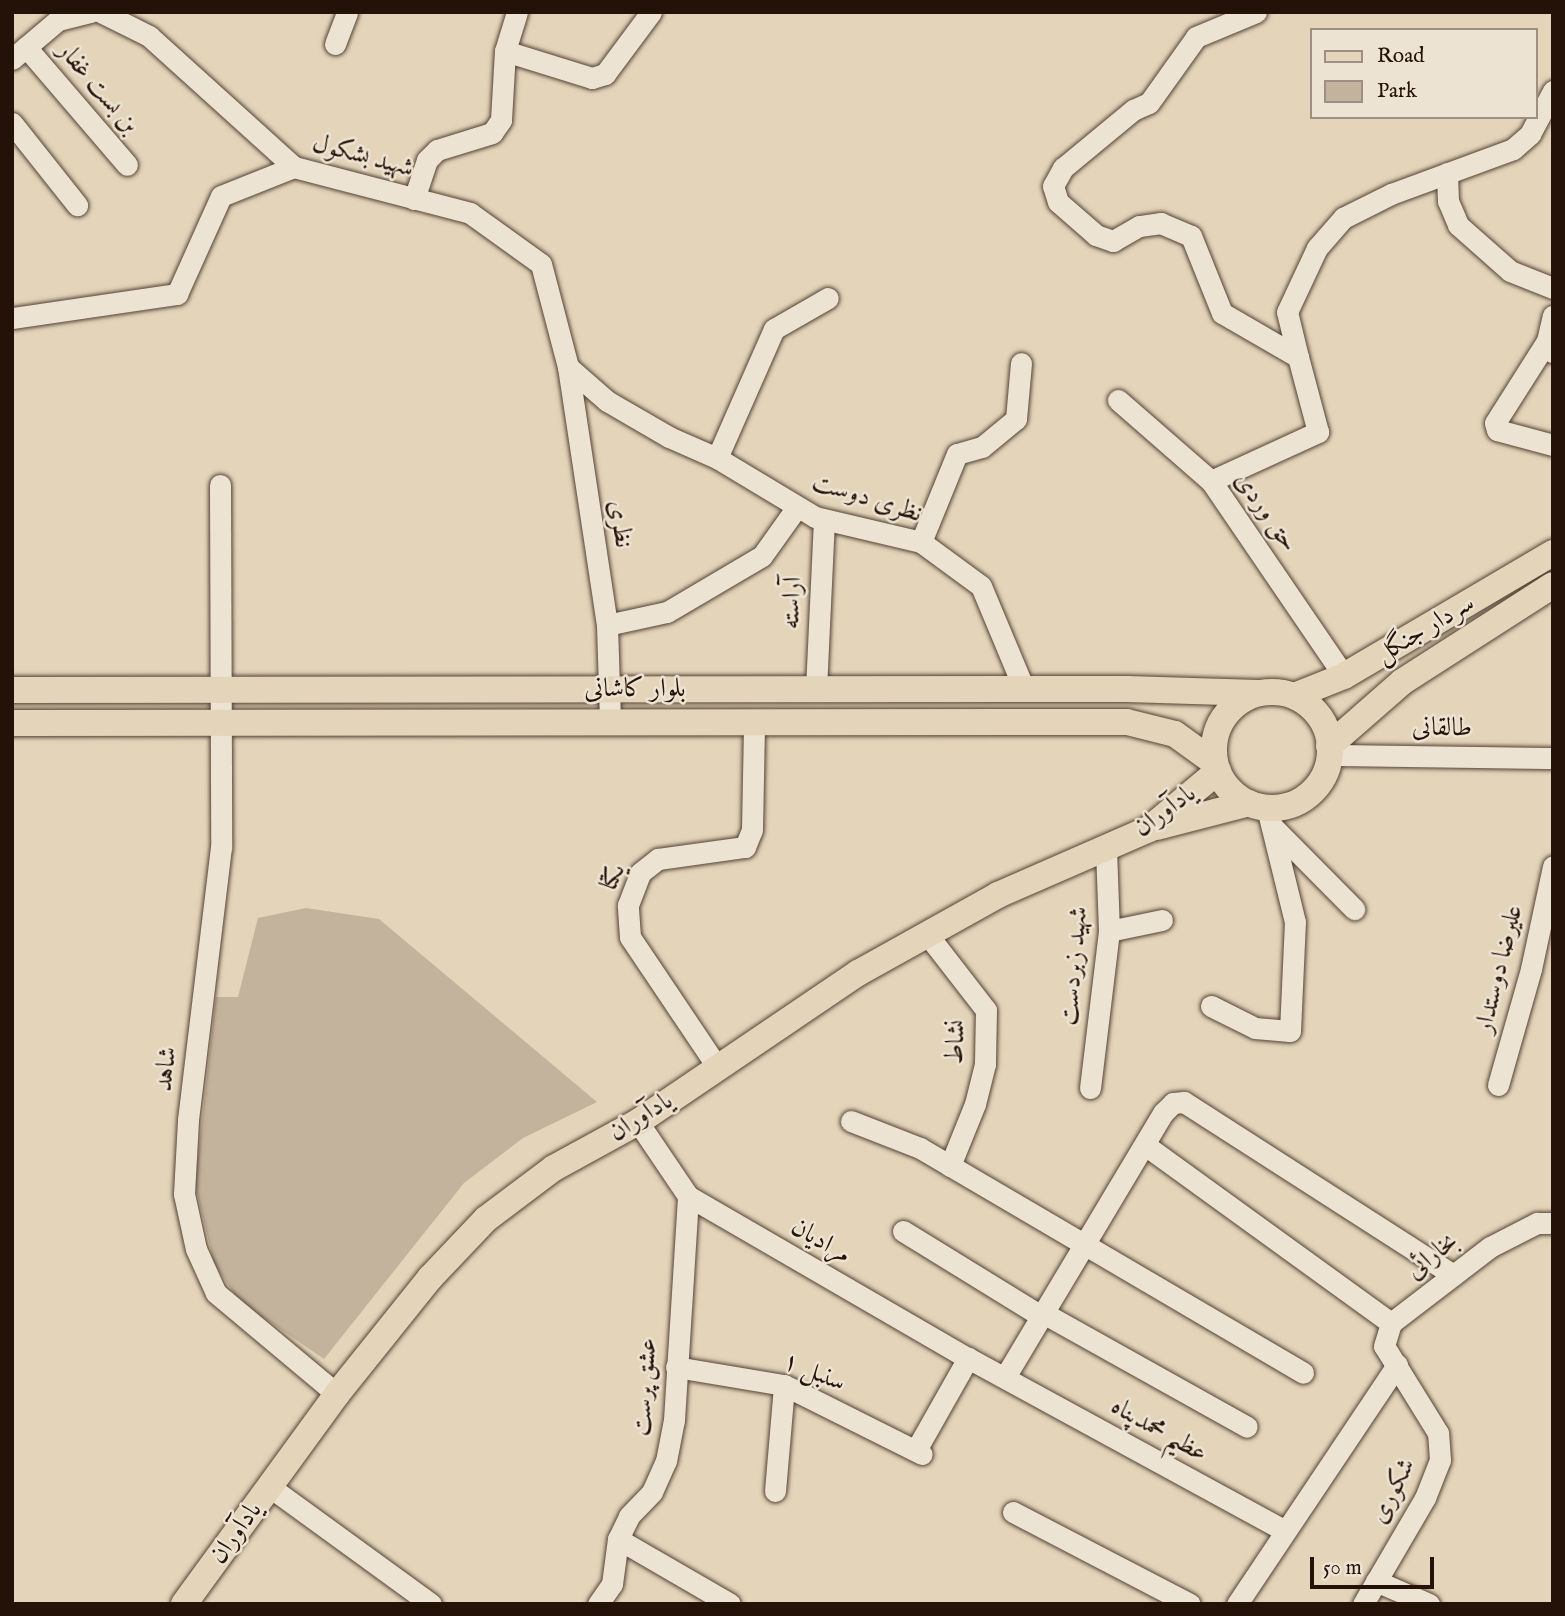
<!DOCTYPE html>
<meta charset="utf-8">
<style>
body{margin:0}
#map{position:relative;width:1565px;height:1616px;overflow:hidden;background:#e3d4ba;font-family:"IM FELL English",Amiri,serif}
div>[style]{position:absolute}
[style*='--x']{left:calc(var(--x)*1px);top:calc(var(--y)*1px);width:calc(var(--w)*1px);rotate:calc(var(--a)*1deg)}
.green>*{inset:0;background:#c3b39c}
.roads{filter:drop-shadow(0 0 2px #544234) drop-shadow(0 0 2px #544234)}
.minor>*{height:21px;margin:-10.5px;padding:0 10.5px;transform-origin:10.5px;border-radius:10.5px;background:#ede3d2}
.major>*{height:26px;margin:-13px;padding:0 13px;transform-origin:13px;border-radius:13px;background:#e3d4ba}
.major>.ring{margin:-13px;padding:0;box-sizing:content-box;background:none;border:26px solid #e3d4ba;border-radius:50%}
span{translate:-50% -50%;white-space:nowrap;text-align:center;line-height:1.15;-webkit-text-stroke:5px #ede3d2;paint-order:stroke}
.street-label{font-size:26px;color:#241107}
.frame{position:absolute;inset:0;border:14px solid #241107;pointer-events:none}
.legend{position:absolute;left:1310px;top:28px;width:228px;height:91px;box-sizing:border-box;background:#ede3d2;border:2px solid #9d8f81;margin:0;padding:9px 12px;list-style:none;font-size:21px;color:#241107}
.legend li{display:flex;align-items:center;gap:14px;height:35px}
.legend b{width:35px;border:2px solid #9d8f81}
.scale{position:absolute;left:1310px;top:1557px;width:124px;height:32px;box-sizing:border-box;border:4px solid #241107;border-top:0;padding-left:9px;font-size:21px;line-height:24px;white-space:nowrap;color:#241107;-webkit-text-stroke:5px #ede3d2;paint-order:stroke}
</style>
<div id="map">
<div class="green">
<div style="clip-path:polygon(306px 908px,379px 919px,597px 1102px,523px 1138px,464px 1183px,324px 1359px,239px 1301px,214px 1263px,195px 1184px,216px 997px,238px 997px,258px 918px)"></div>
</div>
<div class="roads">
<div class="minor">
<div style="--x:101;--y:12;--w:54;--a:26.6"></div>
<div style="--x:149;--y:36;--w:195;--a:42.1"></div>
<div style="--x:294;--y:167;--w:182;--a:14.6"></div>
<div style="--x:470;--y:213;--w:87;--a:35.7"></div>
<div style="--x:541;--y:264;--w:106;--a:75.3"></div>
<div style="--x:568;--y:367;--w:261;--a:81.4"></div>
<div style="--x:607;--y:625;--w:97;--a:88.2"></div>
<div style="--x:335;--y:44;--w:34;--a:-69"></div>
<div style="--x:26;--y:47;--w:155;--a:49.4"></div>
<div style="--x:505;--y:51;--w:91;--a:17.2"></div>
<div style="--x:592;--y:78;--w:14;--a:-17"></div>
<div style="--x:605;--y:74;--w:77;--a:-53.4"></div>
<div style="--x:12;--y:59;--w:60;--a:-40.3"></div>
<div style="--x:58;--y:20;--w:34;--a:-14"></div>
<div style="--x:12;--y:123;--w:105;--a:51.6"></div>
<div style="--x:1447;--y:173;--w:28;--a:88"></div>
<div style="--x:1448;--y:201;--w:26;--a:67"></div>
<div style="--x:1458;--y:225;--w:69;--a:41.5"></div>
<div style="--x:1510;--y:271;--w:46;--a:21.6"></div>
<div style="--x:414;--y:199;--w:41;--a:-71.6"></div>
<div style="--x:427;--y:160;--w:14;--a:-45"></div>
<div style="--x:437;--y:150;--w:58;--a:-17.2"></div>
<div style="--x:492;--y:133;--w:16;--a:-55"></div>
<div style="--x:501;--y:120;--w:69;--a:-86.7"></div>
<div style="--x:505;--y:51;--w:41;--a:-72.9"></div>
<div style="--x:12;--y:318;--w:167;--a:-8.3"></div>
<div style="--x:177;--y:294;--w:107;--a:-65.8"></div>
<div style="--x:221;--y:196;--w:79;--a:-21.7"></div>
<div style="--x:1547;--y:341;--w:97;--a:122.4"></div>
<div style="--x:1495;--y:423;--w:7;--a:74"></div>
<div style="--x:1497;--y:430;--w:58;--a:15"></div>
<div style="--x:1552;--y:352;--w:12;--a:-114"></div>
<div style="--x:1547;--y:341;--w:26;--a:-77"></div>
<div style="--x:1298;--y:357;--w:46;--a:-103.7"></div>
<div style="--x:1287;--y:312;--w:71;--a:-64.9"></div>
<div style="--x:1317;--y:248;--w:40;--a:-49"></div>
<div style="--x:1343;--y:218;--w:54;--a:-26.6"></div>
<div style="--x:1391;--y:194;--w:130;--a:-20.2"></div>
<div style="--x:1513;--y:149;--w:23;--a:-41"></div>
<div style="--x:1530;--y:134;--w:49;--a:-61.9"></div>
<div style="--x:568;--y:367;--w:52;--a:41.1"></div>
<div style="--x:607;--y:401;--w:72;--a:30.1"></div>
<div style="--x:669;--y:437;--w:52;--a:23.6"></div>
<div style="--x:717;--y:458;--w:114;--a:31"></div>
<div style="--x:815;--y:517;--w:109;--a:13.3"></div>
<div style="--x:921;--y:542;--w:74;--a:36.3"></div>
<div style="--x:981;--y:586;--w:112;--a:67.3"></div>
<div style="--x:1118;--y:400;--w:123;--a:41.1"></div>
<div style="--x:1211;--y:481;--w:236;--a:55.7"></div>
<div style="--x:717;--y:458;--w:141;--a:-66.2"></div>
<div style="--x:774;--y:329;--w:62;--a:-29.9"></div>
<div style="--x:1211;--y:481;--w:118;--a:-24.6"></div>
<div style="--x:1318;--y:432;--w:78;--a:-104.9"></div>
<div style="--x:1298;--y:357;--w:88;--a:-149.9"></div>
<div style="--x:1222;--y:313;--w:83;--a:-111.9"></div>
<div style="--x:1191;--y:236;--w:33;--a:-157"></div>
<div style="--x:1161;--y:223;--w:22;--a:172"></div>
<div style="--x:1139;--y:226;--w:30;--a:150"></div>
<div style="--x:1113;--y:241;--w:18;--a:-161"></div>
<div style="--x:1096;--y:235;--w:50;--a:-139"></div>
<div style="--x:1058;--y:202;--w:17;--a:-107"></div>
<div style="--x:1053;--y:186;--w:21;--a:-61"></div>
<div style="--x:1063;--y:168;--w:91;--a:-39.6"></div>
<div style="--x:1133;--y:110;--w:17;--a:-24"></div>
<div style="--x:1149;--y:103;--w:81;--a:-54.5"></div>
<div style="--x:1196;--y:37;--w:65;--a:-22.6"></div>
<div style="--x:220;--y:485;--w:362;--a:89.8"></div>
<div style="--x:221;--y:847;--w:275;--a:96.9"></div>
<div style="--x:188;--y:1120;--w:74;--a:93.1"></div>
<div style="--x:184;--y:1194;--w:56;--a:77.7"></div>
<div style="--x:196;--y:1249;--w:48;--a:65.6"></div>
<div style="--x:216;--y:1293;--w:158;--a:39.9"></div>
<div style="--x:921;--y:542;--w:95;--a:-67.8"></div>
<div style="--x:957;--y:454;--w:26;--a:-16"></div>
<div style="--x:982;--y:447;--w:44;--a:-39.5"></div>
<div style="--x:1016;--y:419;--w:56;--a:-84.9"></div>
<div style="--x:607;--y:625;--w:61;--a:-12.2"></div>
<div style="--x:667;--y:612;--w:110;--a:-30.5"></div>
<div style="--x:762;--y:556;--w:60;--a:-54.5"></div>
<div style="--x:816;--y:689;--w:169;--a:-87.3"></div>
<div style="--x:1330;--y:755;--w:223;--a:0.8"></div>
<div style="--x:1272;--y:826;--w:117;--a:45.3"></div>
<div style="--x:1109;--y:931;--w:54;--a:-11.7"></div>
<div style="--x:927;--y:934;--w:96;--a:52.2"></div>
<div style="--x:986;--y:1010;--w:54;--a:91.1"></div>
<div style="--x:985;--y:1064;--w:41;--a:104"></div>
<div style="--x:975;--y:1104;--w:67;--a:112"></div>
<div style="--x:1211;--y:1006;--w:49;--a:26.6"></div>
<div style="--x:1255;--y:1028;--w:35;--a:5"></div>
<div style="--x:1290;--y:1031;--w:109;--a:-87.4"></div>
<div style="--x:1295;--y:922;--w:117;--a:-103.8"></div>
<div style="--x:718;--y:1068;--w:158;--a:-123.9"></div>
<div style="--x:630;--y:937;--w:32;--a:-94"></div>
<div style="--x:628;--y:905;--w:34;--a:-69"></div>
<div style="--x:640;--y:873;--w:23;--a:-38"></div>
<div style="--x:658;--y:859;--w:88;--a:-7.9"></div>
<div style="--x:745;--y:847;--w:18;--a:-68"></div>
<div style="--x:752;--y:830;--w:108;--a:-88.9"></div>
<div style="--x:1498;--y:1085;--w:121;--a:-74.1"></div>
<div style="--x:1531;--y:969;--w:105;--a:-77.9"></div>
<div style="--x:1090;--y:1088;--w:158;--a:-83.1"></div>
<div style="--x:1109;--y:931;--w:83;--a:-92.1"></div>
<div style="--x:851;--y:1121;--w:74;--a:21.4"></div>
<div style="--x:920;--y:1148;--w:444;--a:30.4"></div>
<div style="--x:638;--y:1122;--w:89;--a:56"></div>
<div style="--x:688;--y:1196;--w:323;--a:30.1"></div>
<div style="--x:968;--y:1358;--w:361;--a:28.6"></div>
<div style="--x:1145;--y:1145;--w:304;--a:35.9"></div>
<div style="--x:903;--y:1231;--w:164;--a:31.6"></div>
<div style="--x:1045;--y:1314;--w:231;--a:29.2"></div>
<div style="--x:676;--y:1367;--w:109;--a:9.5"></div>
<div style="--x:784;--y:1385;--w:154;--a:26.6"></div>
<div style="--x:1005;--y:1377;--w:308;--a:-59.1"></div>
<div style="--x:1163;--y:1113;--w:14;--a:-45"></div>
<div style="--x:1173;--y:1103;--w:11;--a:-5"></div>
<div style="--x:1184;--y:1102;--w:320;--a:32.7"></div>
<div style="--x:916;--y:1450;--w:106;--a:-60.5"></div>
<div style="--x:270;--y:1487;--w:199;--a:36"></div>
<div style="--x:775;--y:1491;--w:106;--a:-85.1"></div>
<div style="--x:1013;--y:1512;--w:199;--a:27.5"></div>
<div style="--x:618;--y:1539;--w:129;--a:30.1"></div>
<div style="--x:1376;--y:1581;--w:58;--a:23.5"></div>
<div style="--x:598;--y:1604;--w:24;--a:-55"></div>
<div style="--x:612;--y:1584;--w:45;--a:-82.4"></div>
<div style="--x:618;--y:1539;--w:25;--a:-64"></div>
<div style="--x:629;--y:1516;--w:33;--a:-46"></div>
<div style="--x:652;--y:1492;--w:34;--a:-66"></div>
<div style="--x:666;--y:1461;--w:42;--a:-79"></div>
<div style="--x:674;--y:1420;--w:224;--a:-86.4"></div>
<div style="--x:1237;--y:1604;--w:288;--a:-56.2"></div>
<div style="--x:1363;--y:1604;--w:123;--a:-59.7"></div>
<div style="--x:1425;--y:1498;--w:41;--a:-68.5"></div>
<div style="--x:1440;--y:1460;--w:27;--a:-94"></div>
<div style="--x:1438;--y:1433;--w:102;--a:-121.8"></div>
<div style="--x:1384;--y:1346;--w:24;--a:-73"></div>
<div style="--x:1391;--y:1323;--w:125;--a:-37.5"></div>
<div style="--x:1490;--y:1247;--w:53;--a:-27.1"></div>
<div style="--x:1537;--y:1223;--w:16;--a:0"></div>
</div>
<div class="major">
<div style="--x:12;--y:690;--w:1115;--a:-0.05"></div>
<div style="--x:1127;--y:689;--w:131;--a:1.7"></div>
<div class="ring" style="left:1214px;top:692px;width:90px;height:90px"></div>
<div style="--x:1294;--y:696;--w:54;--a:-21.8"></div>
<div style="--x:1344;--y:676;--w:243;--a:-30.5"></div>
<div style="--x:12;--y:723;--w:1115;--a:-0.05"></div>
<div style="--x:1127;--y:722;--w:49;--a:14"></div>
<div style="--x:1175;--y:734;--w:49;--a:35.9"></div>
<div style="--x:1329;--y:746;--w:97;--a:-41.2"></div>
<div style="--x:1402;--y:682;--w:179;--a:-32.7"></div>
<div style="--x:1157;--y:827;--w:95;--a:-14.6"></div>
<div style="--x:184;--y:1604;--w:260;--a:-53.9"></div>
<div style="--x:337;--y:1394;--w:149;--a:-51.3"></div>
<div style="--x:430;--y:1278;--w:81;--a:-46.5"></div>
<div style="--x:486;--y:1219;--w:85;--a:-36.9"></div>
<div style="--x:554;--y:1168;--w:96;--a:-28.7"></div>
<div style="--x:638;--y:1122;--w:266;--a:-34.1"></div>
<div style="--x:858;--y:973;--w:160;--a:-29.1"></div>
<div style="--x:998;--y:895;--w:165;--a:-23.6"></div>
<div style="--x:1149;--y:829;--w:90;--a:-40"></div>
</div>
</div>
<div class="street-label">
<span style="left:98px;top:88px;rotate:50deg">بن بست غفار</span>
<span style="left:363px;top:156px;rotate:15deg">شهید بشکول</span>
<span style="left:867px;top:498px;rotate:17deg">نظری دوست</span>
<span style="left:1266px;top:512px;rotate:55deg">حق وردی</span>
<span style="left:620px;top:524px;rotate:81deg">نظری</span>
<span style="left:792px;top:603px;rotate:-87deg">آراسته</span>
<span style="left:1425px;top:629px;rotate:-31deg">سردار جنگل</span>
<span style="left:635px;top:689px">بلوار کاشانی</span>
<span style="left:1442px;top:728px;rotate:1deg">طالقانی</span>
<span style="left:1165px;top:811px;rotate:-36deg">یادآوران</span>
<span style="left:613px;top:877px;rotate:-66deg">یکتا</span>
<span style="left:1074px;top:966px;rotate:-85deg">شهید زبردست</span>
<span style="left:1499px;top:969px;rotate:-76deg">علیرضا دوستدار</span>
<span style="left:956px;top:1042px;rotate:-87deg">نشاط</span>
<span style="left:166px;top:1069px;rotate:-83deg">شاهد</span>
<span style="left:641px;top:1117px;rotate:-32deg">یادآوران</span>
<span style="left:821px;top:1241px;rotate:30deg">مرادیان</span>
<span style="left:1432px;top:1256px;rotate:-38deg">بخارائی</span>
<span style="left:814px;top:1372px;rotate:22deg">سنبل ۱</span>
<span style="left:645px;top:1387px;rotate:-86deg">عشق پرست</span>
<span style="left:1159px;top:1430px;rotate:29deg">عظیم محمدپناه</span>
<span style="left:1393px;top:1491px;rotate:-63deg">شکوری</span>
<span style="left:236px;top:1533px;rotate:-54deg">یادآوران</span>
</div>
<div class="frame"></div>
<ul class="legend">
<li><b style="height:9px;background:#e3d4ba"></b>Road</li>
<li><b style="height:19px;background:#c3b39c"></b>Park</li>
</ul>
<div class="scale">50 m</div>
</div>
